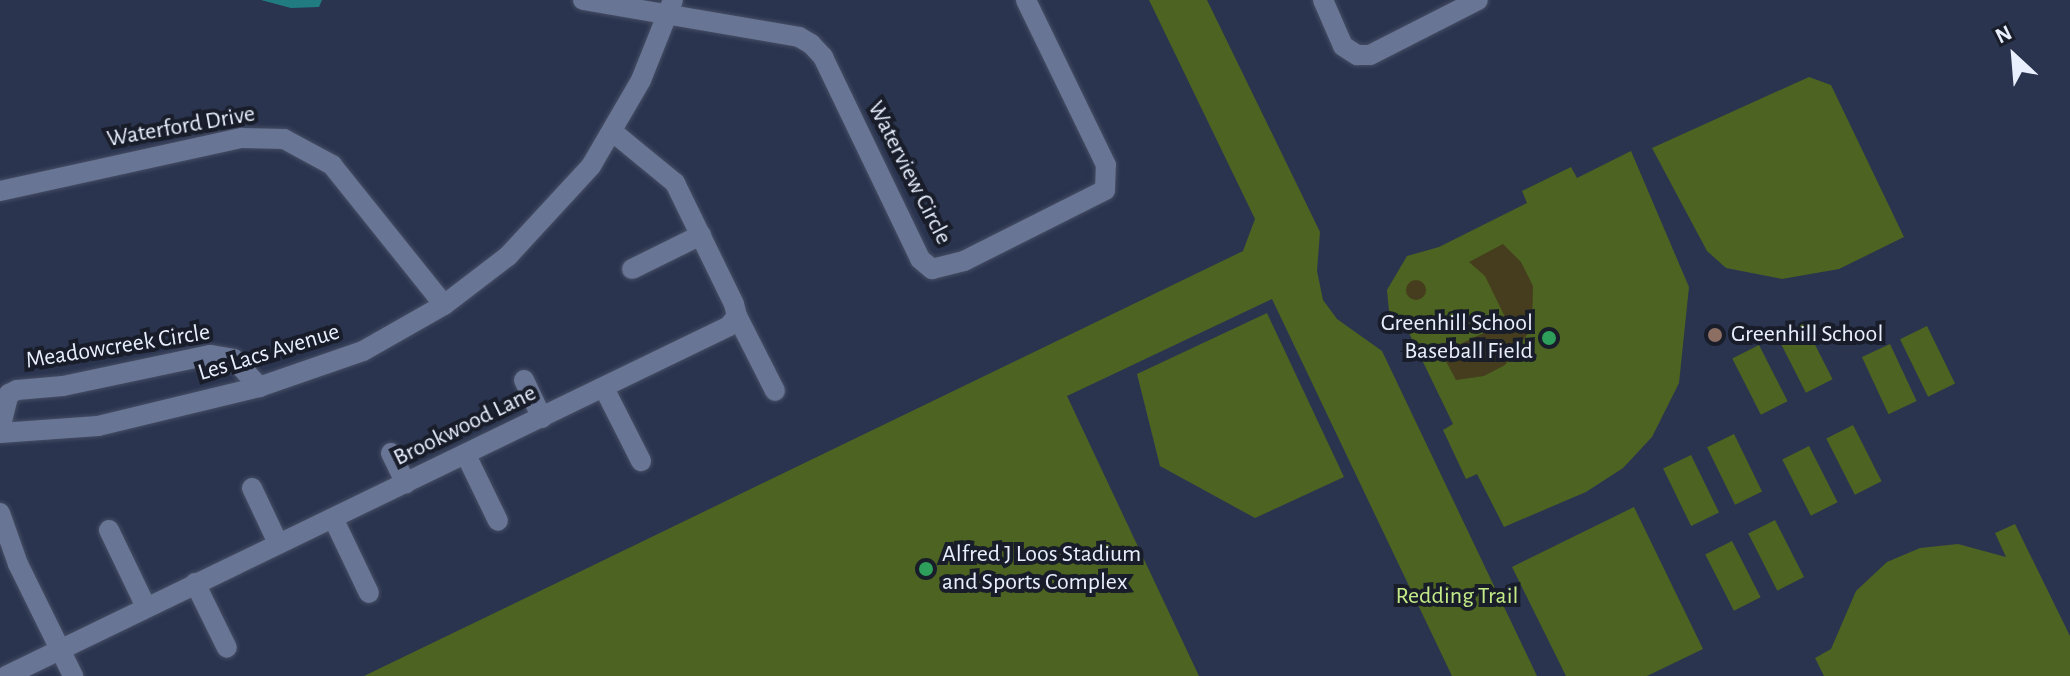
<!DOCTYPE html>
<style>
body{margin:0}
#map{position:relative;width:2070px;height:676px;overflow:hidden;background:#2a344f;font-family:"Alegreya Sans",sans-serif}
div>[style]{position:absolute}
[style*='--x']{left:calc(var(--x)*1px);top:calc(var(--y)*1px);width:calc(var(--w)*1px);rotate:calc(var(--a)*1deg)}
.green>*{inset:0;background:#4c6321;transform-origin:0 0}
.sand>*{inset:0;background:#453d1d}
.round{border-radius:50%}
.water>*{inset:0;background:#217c82}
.roads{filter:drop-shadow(0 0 2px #464e64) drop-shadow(0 0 2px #464e64)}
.minor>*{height:20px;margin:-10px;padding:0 10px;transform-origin:10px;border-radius:10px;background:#697594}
.dots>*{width:22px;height:22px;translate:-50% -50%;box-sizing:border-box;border:4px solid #181d29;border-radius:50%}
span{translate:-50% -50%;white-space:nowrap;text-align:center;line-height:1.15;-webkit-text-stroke:8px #181d29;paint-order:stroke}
.street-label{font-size:24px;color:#e9effd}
.poi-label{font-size:24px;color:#e9effd}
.right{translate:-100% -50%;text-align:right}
.left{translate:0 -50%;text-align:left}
.park-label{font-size:24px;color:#c5eb88}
.north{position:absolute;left:1974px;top:16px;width:80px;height:80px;-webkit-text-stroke:6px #181d29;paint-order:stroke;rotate:334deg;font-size:22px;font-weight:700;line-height:32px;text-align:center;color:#e9effd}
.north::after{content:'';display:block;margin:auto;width:28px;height:36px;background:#e9effd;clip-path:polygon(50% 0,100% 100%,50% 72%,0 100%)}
</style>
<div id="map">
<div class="green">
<div style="clip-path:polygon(1149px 0,1207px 0,1320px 232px,1317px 271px,1323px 300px,1337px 319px,1382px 351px,1537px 676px,1452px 676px,1272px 299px,1067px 396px,1199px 676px,364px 676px,1243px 251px,1255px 219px)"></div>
<div style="clip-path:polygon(1809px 77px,1831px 85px,1904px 237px,1839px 269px,1782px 279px,1726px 268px,1707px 251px,1652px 148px)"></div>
<div style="clip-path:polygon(1631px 151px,1689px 287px,1679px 383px,1652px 437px,1623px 468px,1586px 492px,1504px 527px,1477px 474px,1466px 479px,1443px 430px,1453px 424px,1408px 331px,1389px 311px,1387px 290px,1407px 256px,1439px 247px,1527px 203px,1522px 191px,1571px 167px,1577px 178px)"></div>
<div style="clip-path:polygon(1267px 313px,1344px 477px,1255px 518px,1160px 466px,1137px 374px)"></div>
<div style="left:1804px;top:323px;width:63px;height:30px;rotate:63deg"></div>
<div style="left:1927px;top:326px;width:64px;height:30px;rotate:64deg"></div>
<div style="left:1890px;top:344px;width:63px;height:31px;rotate:65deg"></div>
<div style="left:1759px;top:345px;width:63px;height:30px;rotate:63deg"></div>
<div style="left:1853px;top:425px;width:63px;height:30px;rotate:63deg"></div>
<div style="left:1734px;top:434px;width:64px;height:30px;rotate:64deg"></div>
<div style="left:1809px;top:446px;width:63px;height:30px;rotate:63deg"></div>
<div style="left:1691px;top:455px;width:64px;height:31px;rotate:64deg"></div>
<div style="clip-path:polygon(1634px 507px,1703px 649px,1647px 676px,1566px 676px,1512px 567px)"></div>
<div style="left:1775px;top:520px;width:64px;height:30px;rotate:63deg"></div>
<div style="clip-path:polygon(2015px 524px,2070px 636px,2070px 676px,1824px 676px,1815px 658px,1831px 649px,1856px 591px,1887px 562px,1920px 548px,1958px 544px,2006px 557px,1995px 533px)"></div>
<div style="left:1732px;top:541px;width:63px;height:30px;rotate:63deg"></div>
</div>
<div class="sand">
<div style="clip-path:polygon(1503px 244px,1521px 262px,1533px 286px,1532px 328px,1505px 365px,1484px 376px,1456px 380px,1438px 346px,1449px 341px,1460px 344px,1501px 325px,1504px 315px,1485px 276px,1469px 262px)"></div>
<div class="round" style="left:1406px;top:280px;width:20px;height:20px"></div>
</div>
<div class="water">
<div style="clip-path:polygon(261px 0,322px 0,319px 7px,291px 8px)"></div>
</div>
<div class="roads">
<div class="minor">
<div style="--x:583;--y:0;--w:219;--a:9.7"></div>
<div style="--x:799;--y:37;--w:14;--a:30"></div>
<div style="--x:811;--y:44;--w:18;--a:47"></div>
<div style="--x:823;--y:57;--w:224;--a:64.3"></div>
<div style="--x:920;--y:259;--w:16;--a:40"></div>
<div style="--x:932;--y:269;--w:33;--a:-14"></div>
<div style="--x:964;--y:261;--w:158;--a:-26.7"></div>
<div style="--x:1105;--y:190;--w:25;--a:-88"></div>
<div style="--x:1106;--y:165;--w:183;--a:-115.9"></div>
<div style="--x:1323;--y:0;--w:50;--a:66.5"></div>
<div style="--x:1343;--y:46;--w:17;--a:33"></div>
<div style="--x:1357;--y:55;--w:13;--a:0"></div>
<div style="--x:1370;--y:55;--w:121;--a:-27"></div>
<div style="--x:0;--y:191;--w:248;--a:-12.4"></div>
<div style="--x:242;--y:138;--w:42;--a:1.4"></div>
<div style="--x:284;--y:139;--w:55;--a:28.4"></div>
<div style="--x:332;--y:165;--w:179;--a:51.3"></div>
<div style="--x:632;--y:269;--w:77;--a:-26.2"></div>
<div style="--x:737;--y:316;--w:84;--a:63.1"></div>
<div style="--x:524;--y:380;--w:42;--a:64.7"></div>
<div style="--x:604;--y:388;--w:82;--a:63.1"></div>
<div style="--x:0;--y:429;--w:36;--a:-76"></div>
<div style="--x:9;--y:394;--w:9;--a:-27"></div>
<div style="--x:17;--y:390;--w:46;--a:-5"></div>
<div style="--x:63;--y:386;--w:150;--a:-11.9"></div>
<div style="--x:210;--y:355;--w:24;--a:9"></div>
<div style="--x:234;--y:359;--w:38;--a:48"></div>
<div style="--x:0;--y:433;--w:98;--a:-4.1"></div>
<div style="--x:98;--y:426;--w:166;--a:-13.6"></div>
<div style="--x:259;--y:387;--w:110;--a:-19.1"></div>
<div style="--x:363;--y:351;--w:93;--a:-29.6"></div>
<div style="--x:444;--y:305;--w:81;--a:-37.4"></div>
<div style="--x:508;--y:256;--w:122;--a:-47.3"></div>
<div style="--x:591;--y:166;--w:99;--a:-59.8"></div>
<div style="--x:641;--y:80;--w:86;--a:-68.2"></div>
<div style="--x:391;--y:453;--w:34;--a:64"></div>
<div style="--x:466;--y:455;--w:73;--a:64.1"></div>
<div style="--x:252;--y:488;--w:61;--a:64.7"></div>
<div style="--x:0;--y:513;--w:54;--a:70.6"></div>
<div style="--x:18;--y:564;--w:125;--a:63.8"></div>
<div style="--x:333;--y:518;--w:83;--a:64.4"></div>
<div style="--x:109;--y:530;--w:85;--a:64.3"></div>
<div style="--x:195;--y:583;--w:72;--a:63.8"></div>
<div style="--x:6;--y:676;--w:803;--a:-25.83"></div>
<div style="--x:729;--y:326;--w:13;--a:-51"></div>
<div style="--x:737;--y:316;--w:12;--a:-104"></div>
<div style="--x:734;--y:304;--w:135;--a:-116"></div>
<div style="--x:675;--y:183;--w:80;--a:-140.6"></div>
</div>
</div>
<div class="dots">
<div style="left:1715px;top:335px;background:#8d6e63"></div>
<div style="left:1549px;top:338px;background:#2e9e5b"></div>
<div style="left:926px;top:569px;background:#2e9e5b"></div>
</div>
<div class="street-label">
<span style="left:181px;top:127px;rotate:-10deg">Waterford Drive</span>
<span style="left:909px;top:173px;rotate:63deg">Waterview Circle</span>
<span style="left:118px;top:347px;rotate:-9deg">Meadowcreek Circle</span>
<span style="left:269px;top:353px;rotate:-17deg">Les Lacs Avenue</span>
<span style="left:465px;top:426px;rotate:-26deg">Brookwood Lane</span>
</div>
<div class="poi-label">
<span class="right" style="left:1533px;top:338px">Greenhill School<br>Baseball Field</span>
<span class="left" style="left:1731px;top:335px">Greenhill School</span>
<span class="left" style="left:942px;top:569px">Alfred J Loos Stadium<br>and Sports Complex</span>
</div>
<div class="park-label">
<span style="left:1457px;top:597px">Redding Trail</span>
</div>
<div class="north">N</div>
</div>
